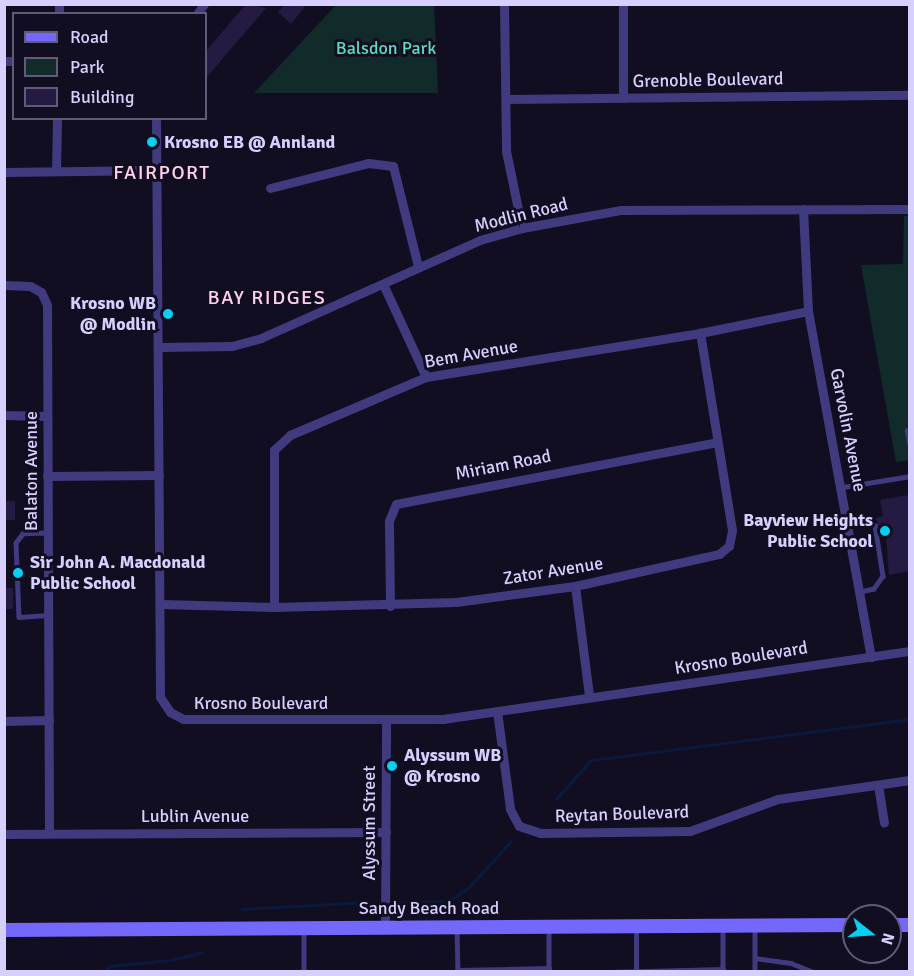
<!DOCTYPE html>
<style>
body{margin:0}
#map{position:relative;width:914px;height:976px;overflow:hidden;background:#120e21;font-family:Signika,sans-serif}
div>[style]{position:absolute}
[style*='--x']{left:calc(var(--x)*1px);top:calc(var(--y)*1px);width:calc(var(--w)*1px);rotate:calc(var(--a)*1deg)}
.green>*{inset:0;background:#112b2b}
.stream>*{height:3px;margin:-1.5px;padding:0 1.5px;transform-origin:1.5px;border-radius:1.5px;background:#0a1a3e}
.building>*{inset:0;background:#241a42;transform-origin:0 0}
.lane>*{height:4.5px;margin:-2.25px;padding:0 2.25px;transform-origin:2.25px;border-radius:2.25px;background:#403a7f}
.street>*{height:9px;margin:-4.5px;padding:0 4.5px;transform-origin:4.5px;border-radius:4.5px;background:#403a7f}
.secondary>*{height:14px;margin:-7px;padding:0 7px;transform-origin:7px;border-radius:7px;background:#7468fc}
.dots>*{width:16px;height:16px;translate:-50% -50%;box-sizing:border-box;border:3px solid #120e21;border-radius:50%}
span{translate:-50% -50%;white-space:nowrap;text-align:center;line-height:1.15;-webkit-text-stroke:6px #120e21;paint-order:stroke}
.park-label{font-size:18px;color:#5ddcc3}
.street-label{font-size:18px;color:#d7cffe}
.poi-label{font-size:18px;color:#d7cffe;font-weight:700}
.left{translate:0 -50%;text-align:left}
.right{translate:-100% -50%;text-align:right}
.neighbourhood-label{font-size:20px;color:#fed1eb;letter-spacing:1.5px}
.frame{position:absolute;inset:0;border:6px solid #d7cffe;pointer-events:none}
.legend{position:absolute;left:12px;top:12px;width:195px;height:108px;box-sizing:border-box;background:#120e21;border:2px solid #615b79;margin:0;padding:8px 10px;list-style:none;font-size:18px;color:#d7cffe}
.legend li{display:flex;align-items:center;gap:12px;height:30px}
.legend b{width:30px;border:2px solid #615b79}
.north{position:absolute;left:842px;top:904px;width:60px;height:60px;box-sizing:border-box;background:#120e21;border:2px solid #615b79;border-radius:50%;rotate:107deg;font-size:16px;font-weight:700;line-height:24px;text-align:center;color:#d7cffe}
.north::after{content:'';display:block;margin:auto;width:21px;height:27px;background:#05cff4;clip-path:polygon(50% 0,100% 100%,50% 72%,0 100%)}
</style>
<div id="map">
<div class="green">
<div style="clip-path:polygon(336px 5px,434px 5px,438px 93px,254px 93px)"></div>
<div style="clip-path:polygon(904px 216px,909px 216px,909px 460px,896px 462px,861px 265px,903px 264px)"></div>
</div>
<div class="stream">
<div style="--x:556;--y:799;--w:52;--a:-48.1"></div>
<div style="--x:591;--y:760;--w:322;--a:-7.3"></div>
<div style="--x:399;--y:902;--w:50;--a:-1.1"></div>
<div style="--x:449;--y:901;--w:24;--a:-35"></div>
<div style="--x:469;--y:887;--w:62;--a:-47.6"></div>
<div style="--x:242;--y:909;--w:126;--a:-3.2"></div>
<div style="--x:105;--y:972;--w:7;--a:-56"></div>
<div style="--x:109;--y:966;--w:62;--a:-5.5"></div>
<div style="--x:171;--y:960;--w:32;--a:-14"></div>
</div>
<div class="building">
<div style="clip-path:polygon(246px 4px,266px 8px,206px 78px,206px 51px)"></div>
<div style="clip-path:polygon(285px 4px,307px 4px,291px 24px,278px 12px)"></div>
<div style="clip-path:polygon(909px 495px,909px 571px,889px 575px,886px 537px,882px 538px,876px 518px,883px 516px,880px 500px)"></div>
<div style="left:4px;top:501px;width:11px;height:19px"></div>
<div style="left:13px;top:588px;width:21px;height:9px;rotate:90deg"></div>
</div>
<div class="lane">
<div style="--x:907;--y:430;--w:14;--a:78"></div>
<div style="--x:843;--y:487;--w:68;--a:-9.3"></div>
<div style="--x:849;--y:521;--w:12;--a:-9"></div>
<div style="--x:861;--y:519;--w:15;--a:23"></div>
<div style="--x:875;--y:525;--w:52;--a:81.1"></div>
<div style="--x:883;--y:576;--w:16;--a:125"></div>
<div style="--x:874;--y:589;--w:14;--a:168"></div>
<div style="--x:47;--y:533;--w:24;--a:178"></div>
<div style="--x:23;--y:534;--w:11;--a:128"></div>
<div style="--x:16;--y:543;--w:74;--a:87.7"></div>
<div style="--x:19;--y:617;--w:30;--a:-4"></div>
<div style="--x:457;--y:928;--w:43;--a:88.7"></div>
<div style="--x:723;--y:928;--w:43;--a:90"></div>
<div style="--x:755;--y:928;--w:44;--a:90"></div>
<div style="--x:304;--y:929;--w:43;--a:90"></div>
<div style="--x:549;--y:929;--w:43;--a:90"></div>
<div style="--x:755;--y:958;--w:36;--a:8"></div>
<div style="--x:791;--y:963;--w:24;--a:22"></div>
<div style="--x:457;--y:970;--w:92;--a:-1.2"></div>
<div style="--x:636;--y:971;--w:42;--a:-90"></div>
<div style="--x:608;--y:972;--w:115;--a:-1.5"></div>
</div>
<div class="street">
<div style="--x:504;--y:4;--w:147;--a:89.2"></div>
<div style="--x:506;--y:151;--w:79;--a:78.3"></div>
<div style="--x:623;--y:4;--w:94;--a:90"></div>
<div style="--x:59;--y:14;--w:10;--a:-90"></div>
<div style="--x:197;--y:14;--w:12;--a:-55"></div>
<div style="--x:4;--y:61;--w:10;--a:0"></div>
<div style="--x:506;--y:99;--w:404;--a:-0.6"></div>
<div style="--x:156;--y:118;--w:579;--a:89.6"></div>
<div style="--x:160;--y:697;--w:18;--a:56"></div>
<div style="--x:170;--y:712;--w:15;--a:28"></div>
<div style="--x:183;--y:719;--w:260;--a:0"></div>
<div style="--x:443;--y:719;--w:472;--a:-8.3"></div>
<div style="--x:56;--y:171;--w:53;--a:-88.9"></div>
<div style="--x:4;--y:172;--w:155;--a:-0.7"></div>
<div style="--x:270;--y:188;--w:101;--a:-14.3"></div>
<div style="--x:368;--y:163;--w:25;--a:7"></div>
<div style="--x:393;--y:166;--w:103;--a:76"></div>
<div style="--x:803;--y:209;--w:102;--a:87.2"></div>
<div style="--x:808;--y:311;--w:352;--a:79.7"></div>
<div style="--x:383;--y:284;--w:102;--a:65.2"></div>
<div style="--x:4;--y:285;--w:26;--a:2"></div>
<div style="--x:30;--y:286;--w:13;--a:29"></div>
<div style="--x:41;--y:292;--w:14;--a:65"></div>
<div style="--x:47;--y:305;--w:528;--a:89.78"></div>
<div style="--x:160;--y:347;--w:72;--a:-0.8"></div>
<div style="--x:232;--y:346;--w:30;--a:-15"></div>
<div style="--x:261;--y:338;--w:240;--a:-24.1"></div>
<div style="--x:480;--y:240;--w:44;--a:-15.9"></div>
<div style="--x:522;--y:228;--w:101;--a:-10.3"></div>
<div style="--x:621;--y:210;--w:289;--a:-0.2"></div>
<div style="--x:4;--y:415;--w:43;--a:1.3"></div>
<div style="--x:47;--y:476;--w:112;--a:-0.5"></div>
<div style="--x:575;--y:586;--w:111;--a:82.7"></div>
<div style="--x:161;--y:604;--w:113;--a:1.5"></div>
<div style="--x:274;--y:607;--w:182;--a:-1.6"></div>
<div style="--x:456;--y:602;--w:120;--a:-7.7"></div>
<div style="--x:575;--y:586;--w:148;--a:-12.5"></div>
<div style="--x:719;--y:554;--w:13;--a:-39"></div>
<div style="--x:729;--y:546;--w:16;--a:-79"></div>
<div style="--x:732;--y:530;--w:200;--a:-99.2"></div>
<div style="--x:390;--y:606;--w:85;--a:-90.7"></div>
<div style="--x:389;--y:521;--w:18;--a:-68"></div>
<div style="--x:396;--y:504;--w:327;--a:-10.9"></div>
<div style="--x:274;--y:607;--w:157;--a:-90"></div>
<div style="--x:274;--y:450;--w:22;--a:-43"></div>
<div style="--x:290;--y:435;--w:148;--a:-23.1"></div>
<div style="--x:426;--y:377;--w:278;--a:-9.1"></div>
<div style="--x:700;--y:333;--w:110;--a:-11.5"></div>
<div style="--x:497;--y:711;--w:99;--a:82.4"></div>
<div style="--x:510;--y:809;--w:19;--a:62"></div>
<div style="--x:519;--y:826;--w:23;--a:18"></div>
<div style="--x:541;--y:833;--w:149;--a:-0.8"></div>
<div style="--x:690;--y:831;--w:94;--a:-20"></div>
<div style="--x:778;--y:799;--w:133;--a:-8.2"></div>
<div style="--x:4;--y:721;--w:45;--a:-1.3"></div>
<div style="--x:878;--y:785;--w:38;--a:81"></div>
<div style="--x:4;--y:834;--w:382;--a:-0.3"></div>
<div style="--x:385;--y:926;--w:206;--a:-89.7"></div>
</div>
<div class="secondary">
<div style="--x:890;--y:925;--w:20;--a:0"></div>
<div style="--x:4;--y:930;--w:850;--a:-0.34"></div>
</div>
<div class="dots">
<div style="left:152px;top:142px;background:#05cff4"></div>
<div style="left:168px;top:314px;background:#05cff4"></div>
<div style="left:885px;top:531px;background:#05cff4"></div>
<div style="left:18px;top:573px;background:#05cff4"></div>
<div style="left:392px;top:766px;background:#05cff4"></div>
</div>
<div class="park-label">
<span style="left:386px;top:48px">Balsdon Park</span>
</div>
<div class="street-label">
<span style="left:708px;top:80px;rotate:-1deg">Grenoble Boulevard</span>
<span style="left:521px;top:215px;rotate:-14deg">Modlin Road</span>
<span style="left:471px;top:354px;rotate:-10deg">Bem Avenue</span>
<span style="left:848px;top:430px;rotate:79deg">Garvolin Avenue</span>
<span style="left:503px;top:465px;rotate:-11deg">Miriam Road</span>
<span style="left:31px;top:471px;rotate:-90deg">Balaton Avenue</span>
<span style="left:553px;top:571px;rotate:-9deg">Zator Avenue</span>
<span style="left:741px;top:658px;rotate:-9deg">Krosno Boulevard</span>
<span style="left:261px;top:703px">Krosno Boulevard</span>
<span style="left:622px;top:814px;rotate:-2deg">Reytan Boulevard</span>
<span style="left:195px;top:816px">Lublin Avenue</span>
<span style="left:369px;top:823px;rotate:-90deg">Alyssum Street</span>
<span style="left:429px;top:908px">Sandy Beach Road</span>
</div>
<div class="poi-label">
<span class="left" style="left:164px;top:142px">Krosno EB @ Annland</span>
<span class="right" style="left:156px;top:314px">Krosno WB<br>@ Modlin</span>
<span class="right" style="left:873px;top:531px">Bayview Heights<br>Public School</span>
<span class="left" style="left:30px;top:573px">Sir John A. Macdonald<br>Public School</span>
<span class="left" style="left:404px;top:766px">Alyssum WB<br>@ Krosno</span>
</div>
<div class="neighbourhood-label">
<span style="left:162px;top:172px">FAIRPORT</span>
<span style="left:267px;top:297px">BAY RIDGES</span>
</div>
<div class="frame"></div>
<ul class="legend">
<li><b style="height:8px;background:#7468fc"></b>Road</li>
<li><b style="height:16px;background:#112b2b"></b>Park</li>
<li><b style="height:16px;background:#241a42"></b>Building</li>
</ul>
<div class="north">N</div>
</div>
